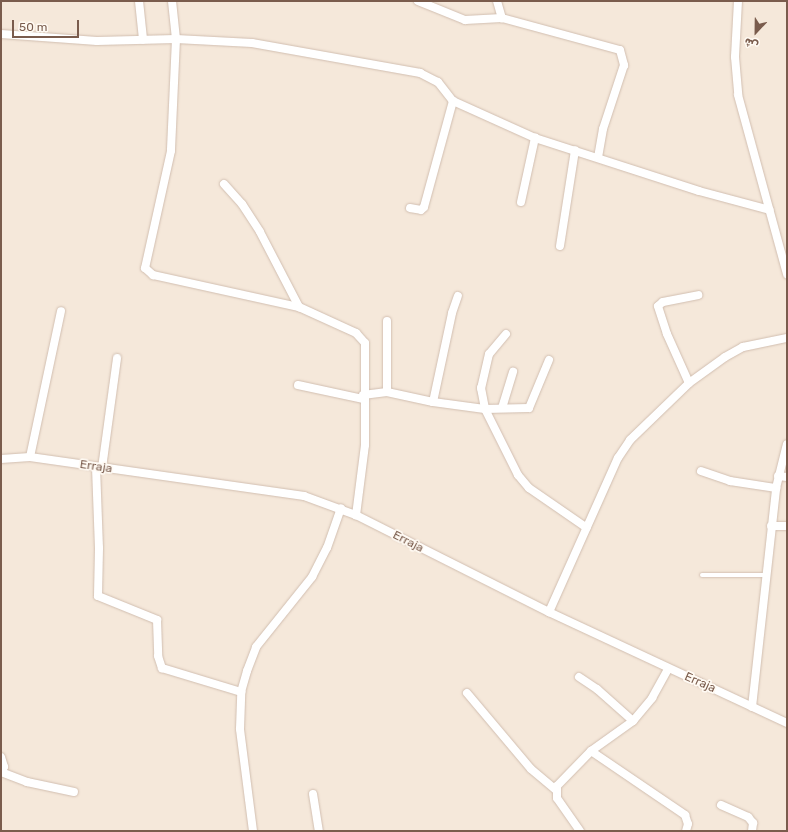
<!DOCTYPE html>
<meta charset="utf-8">
<style>
body{margin:0}
#map{position:relative;width:788px;height:832px;overflow:hidden;background:#fdf6ec;font-family:Rubik,"Noto Sans Arabic",sans-serif}
div>[style]{position:absolute}
[style*='--x']{left:calc(var(--x)*1px);top:calc(var(--y)*1px);width:calc(var(--w)*1px);rotate:calc(var(--a)*1deg)}
.residential>*{inset:0;background:#f5e8da;transform-origin:0 0}
.roads{filter:drop-shadow(0 0 1px #d1beb0) drop-shadow(0 0 1px #d1beb0)}
.service>*{height:4px;margin:-2px;padding:0 2px;transform-origin:2px;border-radius:2px;background:#fff}
.minor>*{height:8px;margin:-4px;padding:0 4px;transform-origin:4px;border-radius:4px;background:#fff}
span{translate:-50% -50%;white-space:nowrap;text-align:center;line-height:1.15;-webkit-text-stroke:3.5px #fffaf3;paint-order:stroke}
.street-label{font-size:12px;color:#7a5c4d}
.frame{position:absolute;inset:0;border:2px solid #7a5c4d;pointer-events:none}
.north{position:absolute;left:736px;top:12px;width:40px;height:40px;-webkit-text-stroke:3px #fffaf3;paint-order:stroke;rotate:202deg;font-size:11px;font-weight:700;line-height:16px;text-align:center;color:#7a5c4d}
.north::after{content:'';display:block;margin:auto;width:14px;height:18px;background:#7a5c4d;clip-path:polygon(50% 0,100% 100%,50% 72%,0 100%)}
.scale{position:absolute;left:12px;top:20px;width:67px;height:18px;box-sizing:border-box;border:2px solid #7a5c4d;border-top:0;padding-left:5px;font-size:12px;line-height:14px;white-space:nowrap;color:#7a5c4d;-webkit-text-stroke:3px #fffaf3;paint-order:stroke}
</style>
<div id="map">
<div class="residential">
<div style="left:1px;top:1px;width:786px;height:830px"></div>
</div>
<div class="roads">
<div class="service">
<div style="--x:702;--y:575;--w:65;--a:0"></div>
</div>
<div class="minor">
<div style="--x:139;--y:1;--w:39;--a:84"></div>
<div style="--x:172;--y:1;--w:38;--a:84"></div>
<div style="--x:176;--y:39;--w:112;--a:92.6"></div>
<div style="--x:171;--y:151;--w:120;--a:102.5"></div>
<div style="--x:145;--y:268;--w:11;--a:41"></div>
<div style="--x:153;--y:275;--w:149;--a:12.4"></div>
<div style="--x:418;--y:1;--w:51;--a:22"></div>
<div style="--x:465;--y:20;--w:37;--a:-3"></div>
<div style="--x:497;--y:1;--w:18;--a:74"></div>
<div style="--x:502;--y:18;--w:122;--a:15.2"></div>
<div style="--x:620;--y:50;--w:16;--a:75"></div>
<div style="--x:624;--y:65;--w:67;--a:108.2"></div>
<div style="--x:603;--y:129;--w:27;--a:100"></div>
<div style="--x:738;--y:1;--w:56;--a:93.1"></div>
<div style="--x:735;--y:57;--w:38;--a:85"></div>
<div style="--x:738;--y:95;--w:186;--a:74.7"></div>
<div style="--x:1;--y:34;--w:96;--a:4.2"></div>
<div style="--x:97;--y:41;--w:79;--a:-1.5"></div>
<div style="--x:176;--y:39;--w:76;--a:3"></div>
<div style="--x:252;--y:43;--w:171;--a:10.1"></div>
<div style="--x:420;--y:73;--w:20;--a:27"></div>
<div style="--x:438;--y:82;--w:24;--a:52"></div>
<div style="--x:453;--y:101;--w:90;--a:24.3"></div>
<div style="--x:535;--y:138;--w:172;--a:17.9"></div>
<div style="--x:699;--y:191;--w:73;--a:15"></div>
<div style="--x:224;--y:184;--w:27;--a:48"></div>
<div style="--x:242;--y:204;--w:33;--a:57"></div>
<div style="--x:260;--y:232;--w:85;--a:62.5"></div>
<div style="--x:299;--y:307;--w:63;--a:24.5"></div>
<div style="--x:356;--y:333;--w:13;--a:48"></div>
<div style="--x:365;--y:343;--w:102;--a:90"></div>
<div style="--x:365;--y:445;--w:71;--a:97.3"></div>
<div style="--x:521;--y:202;--w:66;--a:-77.7"></div>
<div style="--x:410;--y:208;--w:11;--a:10"></div>
<div style="--x:421;--y:210;--w:4;--a:-45"></div>
<div style="--x:424;--y:207;--w:110;--a:-74.7"></div>
<div style="--x:560;--y:246;--w:97;--a:-81.1"></div>
<div style="--x:387;--y:321;--w:71;--a:90"></div>
<div style="--x:506;--y:334;--w:26;--a:130"></div>
<div style="--x:489;--y:354;--w:35;--a:103"></div>
<div style="--x:481;--y:388;--w:21;--a:79"></div>
<div style="--x:485;--y:409;--w:74;--a:63.4"></div>
<div style="--x:518;--y:475;--w:17;--a:50"></div>
<div style="--x:529;--y:488;--w:70;--a:34.6"></div>
<div style="--x:689;--y:383;--w:54;--a:-114.2"></div>
<div style="--x:667;--y:334;--w:29;--a:-108"></div>
<div style="--x:658;--y:306;--w:6;--a:-39"></div>
<div style="--x:663;--y:302;--w:36;--a:-11"></div>
<div style="--x:298;--y:385;--w:66;--a:12.2"></div>
<div style="--x:363;--y:395;--w:24;--a:-7"></div>
<div style="--x:387;--y:392;--w:47;--a:12.3"></div>
<div style="--x:433;--y:402;--w:91;--a:-77.9"></div>
<div style="--x:452;--y:313;--w:18;--a:-71"></div>
<div style="--x:433;--y:402;--w:52;--a:7.7"></div>
<div style="--x:485;--y:409;--w:44;--a:-1.3"></div>
<div style="--x:529;--y:408;--w:52;--a:-67.4"></div>
<div style="--x:502;--y:408;--w:38;--a:-73"></div>
<div style="--x:30;--y:457;--w:149;--a:-78"></div>
<div style="--x:1;--y:459;--w:29;--a:-4"></div>
<div style="--x:30;--y:457;--w:277;--a:8.1"></div>
<div style="--x:304;--y:496;--w:55;--a:20.1"></div>
<div style="--x:356;--y:515;--w:216;--a:26.7"></div>
<div style="--x:549;--y:612;--w:263;--a:25"></div>
<div style="--x:96;--y:467;--w:81;--a:87.9"></div>
<div style="--x:99;--y:548;--w:48;--a:91.2"></div>
<div style="--x:98;--y:596;--w:64;--a:22.1"></div>
<div style="--x:157;--y:620;--w:36;--a:88"></div>
<div style="--x:158;--y:656;--w:13;--a:72"></div>
<div style="--x:162;--y:668;--w:83;--a:16.9"></div>
<div style="--x:102;--y:468;--w:111;--a:-82.2"></div>
<div style="--x:701;--y:471;--w:31;--a:19"></div>
<div style="--x:730;--y:481;--w:47;--a:8.7"></div>
<div style="--x:778;--y:476;--w:9;--a:6"></div>
<div style="--x:771;--y:526;--w:16;--a:0"></div>
<div style="--x:549;--y:612;--w:169;--a:-65.9"></div>
<div style="--x:618;--y:458;--w:22;--a:-56"></div>
<div style="--x:630;--y:440;--w:82;--a:-44"></div>
<div style="--x:689;--y:383;--w:44;--a:-35.8"></div>
<div style="--x:725;--y:357;--w:21;--a:-29"></div>
<div style="--x:743;--y:347;--w:45;--a:-11.6"></div>
<div style="--x:579;--y:677;--w:22;--a:34"></div>
<div style="--x:597;--y:689;--w:48;--a:41.6"></div>
<div style="--x:467;--y:693;--w:99;--a:49.9"></div>
<div style="--x:531;--y:769;--w:33;--a:40"></div>
<div style="--x:752;--y:707;--w:220;--a:-83.7"></div>
<div style="--x:776;--y:488;--w:45;--a:-76"></div>
<div style="--x:591;--y:751;--w:114;--a:34.2"></div>
<div style="--x:685;--y:815;--w:9;--a:72"></div>
<div style="--x:688;--y:824;--w:7;--a:106"></div>
<div style="--x:1;--y:757;--w:10;--a:73"></div>
<div style="--x:4;--y:767;--w:6;--a:121"></div>
<div style="--x:1;--y:772;--w:28;--a:21"></div>
<div style="--x:27;--y:782;--w:48;--a:12"></div>
<div style="--x:313;--y:794;--w:37;--a:81"></div>
<div style="--x:721;--y:805;--w:30;--a:24"></div>
<div style="--x:748;--y:817;--w:8;--a:50"></div>
<div style="--x:753;--y:823;--w:8;--a:97"></div>
<div style="--x:253;--y:831;--w:103;--a:-97.3"></div>
<div style="--x:240;--y:729;--w:37;--a:-88"></div>
<div style="--x:241;--y:692;--w:22;--a:-74"></div>
<div style="--x:247;--y:671;--w:26;--a:-69"></div>
<div style="--x:256;--y:647;--w:90;--a:-51.3"></div>
<div style="--x:312;--y:577;--w:33;--a:-63"></div>
<div style="--x:327;--y:548;--w:42;--a:-70.7"></div>
<div style="--x:580;--y:831;--w:40;--a:-124.9"></div>
<div style="--x:557;--y:798;--w:12;--a:-90"></div>
<div style="--x:557;--y:786;--w:49;--a:-45.8"></div>
<div style="--x:591;--y:751;--w:52;--a:-35.5"></div>
<div style="--x:633;--y:721;--w:30;--a:-50"></div>
<div style="--x:652;--y:698;--w:33;--a:-61"></div>
</div>
</div>
<div class="street-label">
<span style="left:96px;top:467px;rotate:8deg">Erraja</span>
<span style="left:408px;top:542px;rotate:27deg">Erraja</span>
<span style="left:700px;top:683px;rotate:24deg">Erraja</span>
</div>
<div class="frame"></div>
<div class="north">ش</div>
<div class="scale">50 m</div>
</div>
